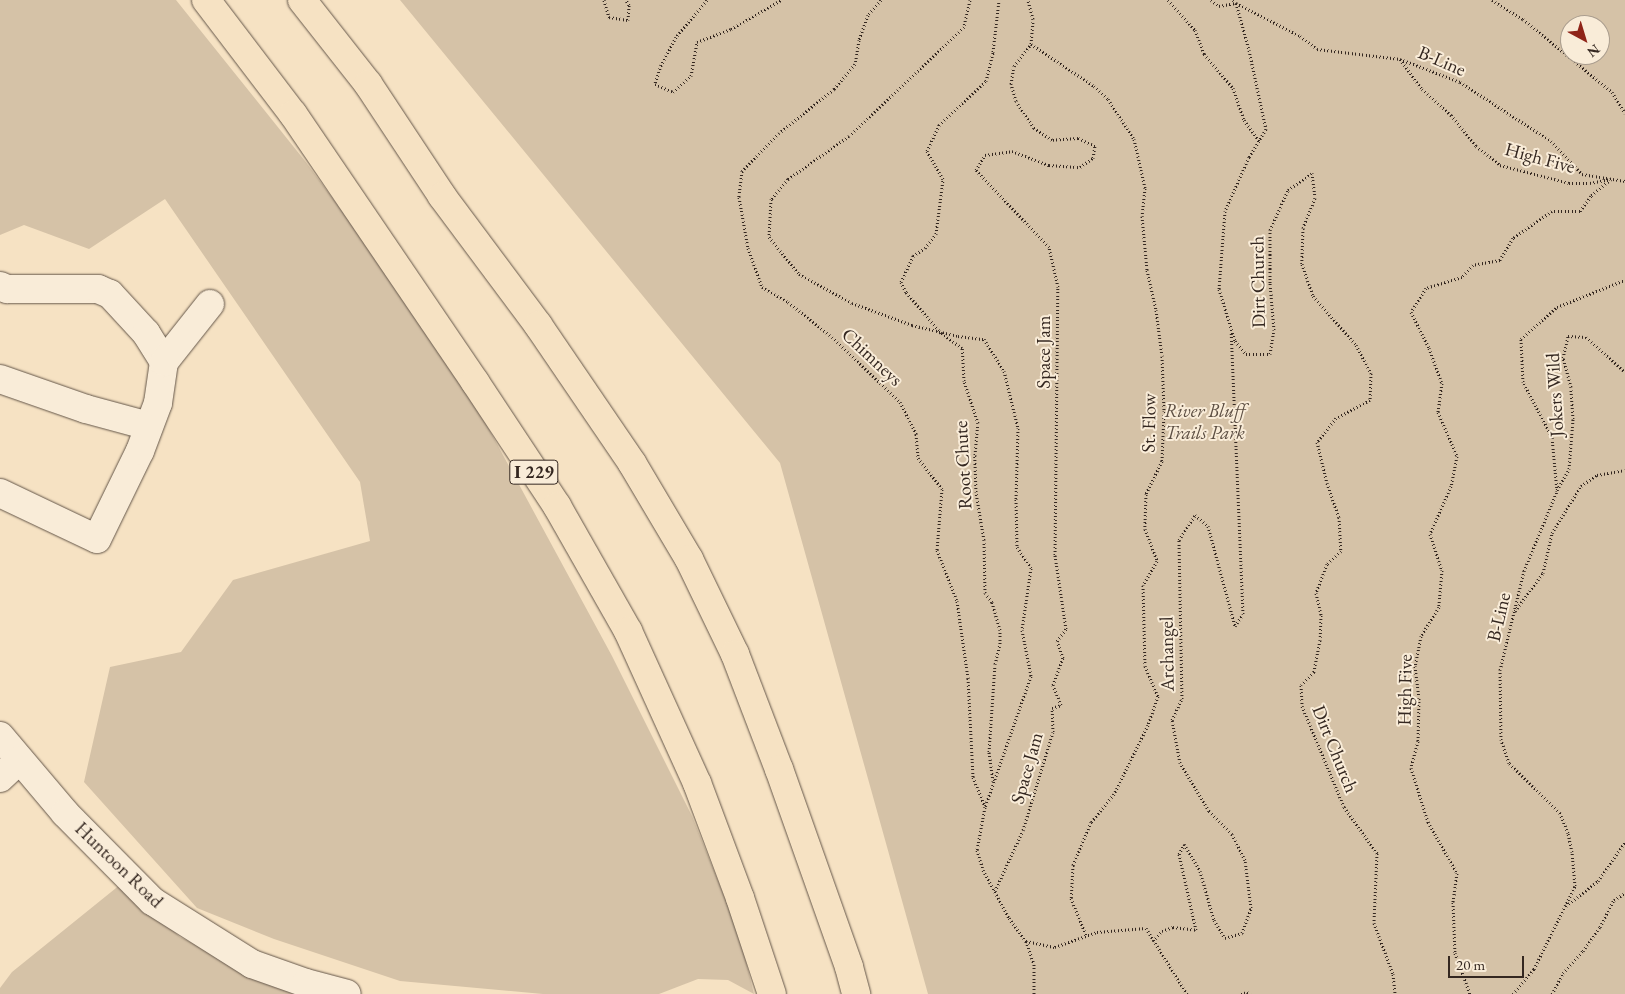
<!DOCTYPE html>
<style>
body{margin:0}
#map{position:relative;width:1625px;height:994px;overflow:hidden;background:#f6e2c3;font-family:"EB Garamond",serif}
div>[style]{position:absolute}
[style*='--x']{left:calc(var(--x)*1px);top:calc(var(--y)*1px);width:calc(var(--w)*1px);rotate:calc(var(--a)*1deg)}
.green>*{inset:0;background:#d5c2a7}
.path>*{height:3px;margin-top:-1.5px;transform-origin:0;background:repeating-linear-gradient(90deg,#342720 0 1px,transparent 0 3.5px)}
.roads{filter:drop-shadow(0 0 1px #645649) drop-shadow(0 0 1px #645649)}
.minor>*{height:28px;margin:-14px;padding:0 14px;transform-origin:14px;border-radius:14px;background:#f9ecd8}
.highway>*{height:28px;margin:-14px;padding:0 14px;transform-origin:14px;border-radius:14px;background:#f6e2c3}
span{translate:-50% -50%;white-space:nowrap;text-align:center;line-height:1.15;-webkit-text-stroke:4px #f9ecd8;paint-order:stroke}
.shield-label span{padding:1px 4px;background:#f9ecd8;border:1px solid;border-radius:4px;-webkit-text-stroke-width:0}
.shield-label{font-size:18px;color:#342720;font-weight:700}
.street-label{font-size:19px;color:#342720}
.park-label{font-size:19px;color:#5c4e42;font-style:italic}
.north{position:absolute;left:1560px;top:15px;width:50px;height:50px;box-sizing:border-box;background:#f9ecd8;border:1px solid #aa9d8e;border-radius:50%;rotate:141deg;font-size:14px;font-weight:700;line-height:20px;text-align:center;color:#342720}
.north::after{content:'';display:block;margin:auto;width:18px;height:22px;background:#8f2418;clip-path:polygon(50% 0,100% 100%,50% 72%,0 100%)}
.scale{position:absolute;left:1448px;top:956px;width:76px;height:22px;box-sizing:border-box;border:2px solid #342720;border-top:0;padding-left:6px;font-size:15px;line-height:18px;white-space:nowrap;color:#342720;-webkit-text-stroke:4px #f9ecd8;paint-order:stroke}
</style>
<div id="map">
<div class="green">
<div style="clip-path:polygon(0 0,176px 0,305px 161px,393px 280px,484px 420px,612px 656px,692px 816px,739px 933px,754px 994px,728px 980px,698px 979px,659px 994px,543px 994px,400px 981px,274px 939px,197px 908px,84px 782px,110px 667px,181px 652px,233px 580px,370px 541px,360px 482px,165px 199px,89px 249px,24px 225px,0 235px)"></div>
<div style="clip-path:polygon(evenodd,400px 0,1625px 0,1625px 994px,928px 994px,780px 463px,400px 0,1570px 25px,1600px 25px,1600px 55px,1570px 55px,1570px 25px)"></div>
<div style="clip-path:polygon(121px 884px,180px 937px,271px 982px,318px 994px,0 994px,0 988px,12px 972px)"></div>
</div>
<div class="path">
<div style="--x:604;--y:0;--w:18;--a:74"></div>
<div style="--x:609;--y:17;--w:19;--a:9"></div>
<div style="--x:628;--y:20;--w:15;--a:-86"></div>
<div style="--x:629;--y:5;--w:6;--a:-121"></div>
<div style="--x:707;--y:0;--w:48;--a:130"></div>
<div style="--x:676;--y:37;--w:32;--a:118"></div>
<div style="--x:661;--y:65;--w:20;--a:108"></div>
<div style="--x:655;--y:84;--w:20;--a:24"></div>
<div style="--x:673;--y:92;--w:24;--a:-42"></div>
<div style="--x:691;--y:76;--w:35;--a:-80"></div>
<div style="--x:697;--y:42;--w:36;--a:-21"></div>
<div style="--x:731;--y:29;--w:58;--a:-30.1"></div>
<div style="--x:881;--y:0;--w:20;--a:131"></div>
<div style="--x:868;--y:15;--w:27;--a:110"></div>
<div style="--x:859;--y:40;--w:24;--a:99"></div>
<div style="--x:855;--y:64;--w:33;--a:130"></div>
<div style="--x:834;--y:89;--w:70;--a:141.3"></div>
<div style="--x:779;--y:133;--w:53;--a:134.2"></div>
<div style="--x:742;--y:171;--w:26;--a:97"></div>
<div style="--x:739;--y:197;--w:52;--a:80"></div>
<div style="--x:748;--y:248;--w:41;--a:70.3"></div>
<div style="--x:762;--y:287;--w:30;--a:30"></div>
<div style="--x:788;--y:302;--w:56;--a:38.5"></div>
<div style="--x:832;--y:337;--w:94;--a:43.7"></div>
<div style="--x:900;--y:402;--w:36;--a:63"></div>
<div style="--x:916;--y:434;--w:24;--a:85"></div>
<div style="--x:918;--y:458;--w:39;--a:52"></div>
<div style="--x:942;--y:489;--w:61;--a:94.7"></div>
<div style="--x:937;--y:550;--w:55;--a:68.6"></div>
<div style="--x:957;--y:601;--w:78;--a:81.9"></div>
<div style="--x:968;--y:678;--w:99;--a:87.1"></div>
<div style="--x:973;--y:777;--w:32;--a:68"></div>
<div style="--x:970;--y:0;--w:28;--a:103"></div>
<div style="--x:964;--y:27;--w:158;--a:136.5"></div>
<div style="--x:849;--y:136;--w:75;--a:144.8"></div>
<div style="--x:788;--y:179;--w:26;--a:130"></div>
<div style="--x:771;--y:199;--w:38;--a:93"></div>
<div style="--x:769;--y:237;--w:48;--a:51"></div>
<div style="--x:799;--y:274;--w:60;--a:28.7"></div>
<div style="--x:852;--y:303;--w:64;--a:20.1"></div>
<div style="--x:912;--y:325;--w:47;--a:13.4"></div>
<div style="--x:958;--y:336;--w:26;--a:7"></div>
<div style="--x:984;--y:339;--w:38;--a:58"></div>
<div style="--x:1004;--y:371;--w:59;--a:76.2"></div>
<div style="--x:1018;--y:428;--w:71;--a:91.6"></div>
<div style="--x:1016;--y:499;--w:48;--a:88.8"></div>
<div style="--x:1017;--y:547;--w:25;--a:56"></div>
<div style="--x:1031;--y:568;--w:63;--a:98.3"></div>
<div style="--x:1022;--y:630;--w:47;--a:78.9"></div>
<div style="--x:1031;--y:676;--w:139;--a:109.3"></div>
<div style="--x:985;--y:807;--w:44;--a:100.5"></div>
<div style="--x:977;--y:850;--w:21;--a:73"></div>
<div style="--x:983;--y:870;--w:55;--a:61.6"></div>
<div style="--x:1009;--y:918;--w:29;--a:54"></div>
<div style="--x:1026;--y:941;--w:24;--a:71"></div>
<div style="--x:1034;--y:964;--w:30;--a:90"></div>
<div style="--x:1168;--y:0;--w:40;--a:48"></div>
<div style="--x:1195;--y:30;--w:26;--a:69"></div>
<div style="--x:1204;--y:54;--w:45;--a:49.5"></div>
<div style="--x:1233;--y:88;--w:34;--a:71"></div>
<div style="--x:1244;--y:120;--w:26;--a:54"></div>
<div style="--x:1211;--y:0;--w:10;--a:37"></div>
<div style="--x:1219;--y:6;--w:17;--a:-10"></div>
<div style="--x:1236;--y:3;--w:49;--a:74.5"></div>
<div style="--x:1249;--y:50;--w:81;--a:77.9"></div>
<div style="--x:1266;--y:129;--w:33;--a:121"></div>
<div style="--x:1249;--y:157;--w:59;--a:114"></div>
<div style="--x:1225;--y:211;--w:78;--a:94.4"></div>
<div style="--x:1219;--y:289;--w:54;--a:72.9"></div>
<div style="--x:1235;--y:341;--w:17;--a:50"></div>
<div style="--x:1246;--y:354;--w:24;--a:0"></div>
<div style="--x:1270;--y:354;--w:24;--a:-81"></div>
<div style="--x:1274;--y:330;--w:47;--a:-94.9"></div>
<div style="--x:1270;--y:283;--w:53;--a:-90"></div>
<div style="--x:1270;--y:230;--w:44;--a:-65.8"></div>
<div style="--x:1288;--y:190;--w:29;--a:-35"></div>
<div style="--x:1312;--y:173;--w:25;--a:83"></div>
<div style="--x:1315;--y:198;--w:32;--a:112"></div>
<div style="--x:1303;--y:228;--w:36;--a:92"></div>
<div style="--x:1302;--y:264;--w:34;--a:71"></div>
<div style="--x:1313;--y:296;--w:65;--a:48.7"></div>
<div style="--x:1356;--y:345;--w:32;--a:62"></div>
<div style="--x:1371;--y:373;--w:27;--a:92"></div>
<div style="--x:1370;--y:400;--w:38;--a:152"></div>
<div style="--x:1336;--y:418;--w:31;--a:128"></div>
<div style="--x:1317;--y:442;--w:42;--a:76.3"></div>
<div style="--x:1327;--y:483;--w:36;--a:71"></div>
<div style="--x:1339;--y:517;--w:34;--a:87"></div>
<div style="--x:1341;--y:551;--w:19;--a:137"></div>
<div style="--x:1327;--y:564;--w:31;--a:111"></div>
<div style="--x:1316;--y:593;--w:23;--a:77"></div>
<div style="--x:1321;--y:615;--w:25;--a:92"></div>
<div style="--x:1320;--y:640;--w:33;--a:101"></div>
<div style="--x:1314;--y:672;--w:18;--a:135"></div>
<div style="--x:1301;--y:685;--w:21;--a:87"></div>
<div style="--x:1302;--y:706;--w:109;--a:67.4"></div>
<div style="--x:1344;--y:807;--w:57;--a:54.3"></div>
<div style="--x:1377;--y:853;--w:70;--a:92.5"></div>
<div style="--x:1374;--y:923;--w:54;--a:69.6"></div>
<div style="--x:1393;--y:974;--w:20;--a:84"></div>
<div style="--x:1233;--y:0;--w:4;--a:45"></div>
<div style="--x:1236;--y:3;--w:72;--a:27.3"></div>
<div style="--x:1300;--y:36;--w:21;--a:37"></div>
<div style="--x:1317;--y:49;--w:84;--a:6.9"></div>
<div style="--x:1400;--y:59;--w:64;--a:21"></div>
<div style="--x:1460;--y:82;--w:108;--a:33"></div>
<div style="--x:1551;--y:141;--w:45;--a:46.8"></div>
<div style="--x:1582;--y:174;--w:44;--a:9.2"></div>
<div style="--x:1492;--y:0;--w:36;--a:32"></div>
<div style="--x:1523;--y:19;--w:115;--a:39.4"></div>
<div style="--x:1612;--y:92;--w:25;--a:58"></div>
<div style="--x:1031;--y:44;--w:76;--a:33.7"></div>
<div style="--x:1094;--y:86;--w:19;--a:43"></div>
<div style="--x:1108;--y:99;--w:48;--a:57"></div>
<div style="--x:1134;--y:139;--w:50;--a:77.3"></div>
<div style="--x:1145;--y:188;--w:28;--a:96"></div>
<div style="--x:1142;--y:216;--w:54;--a:84.7"></div>
<div style="--x:1147;--y:270;--w:41;--a:77.3"></div>
<div style="--x:1156;--y:310;--w:46;--a:82.6"></div>
<div style="--x:1162;--y:356;--w:55;--a:87.9"></div>
<div style="--x:1164;--y:411;--w:50;--a:92.3"></div>
<div style="--x:1162;--y:461;--w:37;--a:116"></div>
<div style="--x:1146;--y:494;--w:35;--a:92"></div>
<div style="--x:1145;--y:529;--w:34;--a:69"></div>
<div style="--x:1157;--y:561;--w:28;--a:120"></div>
<div style="--x:1143;--y:585;--w:81;--a:88.6"></div>
<div style="--x:1145;--y:666;--w:33;--a:67"></div>
<div style="--x:1158;--y:696;--w:31;--a:109"></div>
<div style="--x:1148;--y:725;--w:77;--a:116.2"></div>
<div style="--x:1114;--y:794;--w:36;--a:129"></div>
<div style="--x:1091;--y:822;--w:47;--a:112.7"></div>
<div style="--x:1073;--y:865;--w:33;--a:93"></div>
<div style="--x:1071;--y:898;--w:40;--a:68"></div>
<div style="--x:1400;--y:59;--w:37;--a:54"></div>
<div style="--x:1422;--y:89;--w:39;--a:42"></div>
<div style="--x:1451;--y:115;--w:40;--a:51"></div>
<div style="--x:1476;--y:146;--w:31;--a:38"></div>
<div style="--x:1500;--y:165;--w:71;--a:14.6"></div>
<div style="--x:1569;--y:183;--w:21;--a:0"></div>
<div style="--x:1590;--y:183;--w:21;--a:-11"></div>
<div style="--x:1611;--y:179;--w:26;--a:140"></div>
<div style="--x:1591;--y:196;--w:19;--a:126"></div>
<div style="--x:1580;--y:211;--w:28;--a:180"></div>
<div style="--x:1552;--y:211;--w:47;--a:145.3"></div>
<div style="--x:1513;--y:238;--w:26;--a:121"></div>
<div style="--x:1500;--y:260;--w:27;--a:170"></div>
<div style="--x:1473;--y:265;--w:16;--a:133"></div>
<div style="--x:1462;--y:277;--w:38;--a:163"></div>
<div style="--x:1426;--y:288;--w:28;--a:122"></div>
<div style="--x:1411;--y:312;--w:40;--a:63.4"></div>
<div style="--x:1429;--y:348;--w:37;--a:70"></div>
<div style="--x:1442;--y:383;--w:29;--a:98"></div>
<div style="--x:1438;--y:412;--w:48;--a:66.6"></div>
<div style="--x:1457;--y:456;--w:31;--a:101"></div>
<div style="--x:1451;--y:486;--w:52;--a:113.6"></div>
<div style="--x:1430;--y:534;--w:38;--a:72"></div>
<div style="--x:1442;--y:570;--w:37;--a:95"></div>
<div style="--x:1439;--y:607;--w:34;--a:122"></div>
<div style="--x:1421;--y:636;--w:31;--a:101"></div>
<div style="--x:1415;--y:666;--w:32;--a:83"></div>
<div style="--x:1419;--y:698;--w:43;--a:91.3"></div>
<div style="--x:1418;--y:741;--w:28;--a:105"></div>
<div style="--x:1411;--y:768;--w:57;--a:72.5"></div>
<div style="--x:1428;--y:822;--w:59;--a:60.4"></div>
<div style="--x:1457;--y:873;--w:29;--a:98"></div>
<div style="--x:1453;--y:902;--w:51;--a:87.8"></div>
<div style="--x:1455;--y:953;--w:44;--a:69.9"></div>
<div style="--x:1557;--y:490;--w:24;--a:-60"></div>
<div style="--x:1569;--y:469;--w:50;--a:-85.4"></div>
<div style="--x:1573;--y:419;--w:32;--a:-94"></div>
<div style="--x:1571;--y:387;--w:30;--a:-105"></div>
<div style="--x:1563;--y:358;--w:23;--a:-77"></div>
<div style="--x:1568;--y:336;--w:18;--a:3"></div>
<div style="--x:1586;--y:337;--w:52;--a:41.9"></div>
<div style="--x:1515;--y:611;--w:47;--a:-53.6"></div>
<div style="--x:1543;--y:573;--w:41;--a:-77.3"></div>
<div style="--x:1552;--y:533;--w:55;--a:-58.3"></div>
<div style="--x:1581;--y:486;--w:19;--a:-35"></div>
<div style="--x:1597;--y:475;--w:28;--a:-10"></div>
<div style="--x:993;--y:781;--w:29;--a:-98"></div>
<div style="--x:989;--y:752;--w:88;--a:-86.1"></div>
<div style="--x:995;--y:664;--w:21;--a:-76"></div>
<div style="--x:1000;--y:644;--w:14;--a:-90"></div>
<div style="--x:1000;--y:630;--w:29;--a:-106"></div>
<div style="--x:992;--y:602;--w:11;--a:-128"></div>
<div style="--x:985;--y:593;--w:53;--a:-91.1"></div>
<div style="--x:984;--y:540;--w:49;--a:-99.5"></div>
<div style="--x:976;--y:492;--w:37;--a:-92"></div>
<div style="--x:975;--y:455;--w:32;--a:-85"></div>
<div style="--x:978;--y:423;--w:44;--a:-108.4"></div>
<div style="--x:964;--y:381;--w:33;--a:-93"></div>
<div style="--x:962;--y:348;--w:26;--a:-144"></div>
<div style="--x:941;--y:333;--w:54;--a:-130.5"></div>
<div style="--x:906;--y:292;--w:11;--a:-117"></div>
<div style="--x:901;--y:282;--w:29;--a:-65"></div>
<div style="--x:913;--y:256;--w:14;--a:-34"></div>
<div style="--x:925;--y:248;--w:18;--a:-52"></div>
<div style="--x:936;--y:234;--w:55;--a:-82.7"></div>
<div style="--x:943;--y:179;--w:32;--a:-120"></div>
<div style="--x:927;--y:151;--w:29;--a:-65"></div>
<div style="--x:939;--y:125;--w:64;--a:-43.1"></div>
<div style="--x:986;--y:81;--w:30;--a:-76"></div>
<div style="--x:993;--y:52;--w:52;--a:-83.4"></div>
<div style="--x:995;--y:891;--w:67;--a:-65.3"></div>
<div style="--x:1023;--y:830;--w:102;--a:-73"></div>
<div style="--x:1053;--y:732;--w:24;--a:-92"></div>
<div style="--x:1052;--y:708;--w:9;--a:-18"></div>
<div style="--x:1061;--y:705;--w:22;--a:-112"></div>
<div style="--x:1053;--y:685;--w:29;--a:-70"></div>
<div style="--x:1063;--y:658;--w:18;--a:-109"></div>
<div style="--x:1057;--y:641;--w:15;--a:-53"></div>
<div style="--x:1066;--y:629;--w:75;--a:-98.5"></div>
<div style="--x:1055;--y:555;--w:268;--a:-89.4"></div>
<div style="--x:1058;--y:287;--w:41;--a:-102.7"></div>
<div style="--x:1049;--y:247;--w:106;--a:-133.5"></div>
<div style="--x:976;--y:170;--w:17;--a:-59"></div>
<div style="--x:985;--y:155;--w:27;--a:-8"></div>
<div style="--x:1012;--y:151;--w:40;--a:21"></div>
<div style="--x:1049;--y:165;--w:31;--a:4"></div>
<div style="--x:1080;--y:167;--w:16;--a:-35"></div>
<div style="--x:1093;--y:158;--w:12;--a:-81"></div>
<div style="--x:1095;--y:146;--w:19;--a:-155"></div>
<div style="--x:1078;--y:138;--w:26;--a:176"></div>
<div style="--x:1052;--y:140;--w:22;--a:-146"></div>
<div style="--x:1034;--y:128;--w:32;--a:-124"></div>
<div style="--x:1016;--y:101;--w:18;--a:-106"></div>
<div style="--x:1011;--y:84;--w:18;--a:-81"></div>
<div style="--x:1014;--y:66;--w:28;--a:-52"></div>
<div style="--x:1031;--y:44;--w:25;--a:-85"></div>
<div style="--x:1033;--y:19;--w:20;--a:-105"></div>
<div style="--x:1566;--y:906;--w:41;--a:-38"></div>
<div style="--x:1598;--y:881;--w:47;--a:-55.3"></div>
<div style="--x:1026;--y:941;--w:30;--a:12"></div>
<div style="--x:1055;--y:947;--w:45;--a:-19.7"></div>
<div style="--x:1097;--y:932;--w:49;--a:-4.7"></div>
<div style="--x:1146;--y:928;--w:78;--a:58.2"></div>
<div style="--x:1153;--y:941;--w:13;--a:-48"></div>
<div style="--x:1162;--y:931;--w:12;--a:-20"></div>
<div style="--x:1173;--y:927;--w:23;--a:7"></div>
<div style="--x:1196;--y:930;--w:78;--a:-102.6"></div>
<div style="--x:1179;--y:854;--w:11;--a:-63"></div>
<div style="--x:1184;--y:844;--w:31;--a:59"></div>
<div style="--x:1200;--y:871;--w:51;--a:74.1"></div>
<div style="--x:1214;--y:920;--w:21;--a:59"></div>
<div style="--x:1225;--y:938;--w:18;--a:-16"></div>
<div style="--x:1242;--y:933;--w:27;--a:-70"></div>
<div style="--x:1251;--y:908;--w:48;--a:-97.1"></div>
<div style="--x:1245;--y:860;--w:29;--a:-117"></div>
<div style="--x:1232;--y:834;--w:33;--a:-135"></div>
<div style="--x:1209;--y:811;--w:56;--a:-121.1"></div>
<div style="--x:1180;--y:763;--w:44;--a:-100.5"></div>
<div style="--x:1172;--y:720;--w:23;--a:-65"></div>
<div style="--x:1182;--y:699;--w:159;--a:-91.1"></div>
<div style="--x:1179;--y:540;--w:30;--a:-57"></div>
<div style="--x:1195;--y:515;--w:17;--a:40"></div>
<div style="--x:1208;--y:526;--w:104;--a:74.9"></div>
<div style="--x:1235;--y:626;--w:14;--a:-56"></div>
<div style="--x:1243;--y:614;--w:282;--a:-92.4"></div>
<div style="--x:1241;--y:994;--w:6;--a:-18"></div>
<div style="--x:1247;--y:992;--w:4;--a:34"></div>
<div style="--x:1513;--y:994;--w:33;--a:-50"></div>
<div style="--x:1534;--y:969;--w:93;--a:-63.7"></div>
<div style="--x:1575;--y:886;--w:34;--a:-95"></div>
<div style="--x:1572;--y:852;--w:19;--a:-102"></div>
<div style="--x:1568;--y:833;--w:22;--a:-112"></div>
<div style="--x:1560;--y:813;--w:71;--a:-135.6"></div>
<div style="--x:1509;--y:763;--w:24;--a:-109"></div>
<div style="--x:1501;--y:740;--w:70;--a:-90.8"></div>
<div style="--x:1500;--y:670;--w:102;--a:-76.4"></div>
<div style="--x:1524;--y:571;--w:87;--a:-67.6"></div>
<div style="--x:1557;--y:491;--w:54;--a:-95.3"></div>
<div style="--x:1552;--y:437;--w:62;--a:-117.8"></div>
<div style="--x:1523;--y:382;--w:43;--a:-92.7"></div>
<div style="--x:1521;--y:339;--w:48;--a:-41.6"></div>
<div style="--x:1557;--y:307;--w:73;--a:-21.7"></div>
<div style="--x:1552;--y:994;--w:24;--a:-62"></div>
<div style="--x:1563;--y:973;--w:30;--a:-48"></div>
<div style="--x:1583;--y:951;--w:29;--a:-55"></div>
<div style="--x:1600;--y:927;--w:30;--a:-63"></div>
<div style="--x:1614;--y:900;--w:13;--a:-32"></div>
</div>
<div class="roads">
<div class="minor">
<div style="--x:0;--y:286;--w:8;--a:23"></div>
<div style="--x:7;--y:289;--w:91;--a:0"></div>
<div style="--x:98;--y:289;--w:13;--a:23"></div>
<div style="--x:110;--y:294;--w:53;--a:47.3"></div>
<div style="--x:146;--y:333;--w:34;--a:58"></div>
<div style="--x:0;--y:379;--w:91;--a:19.2"></div>
<div style="--x:86;--y:409;--w:65;--a:15.1"></div>
<div style="--x:0;--y:493;--w:107;--a:25.4"></div>
<div style="--x:97;--y:539;--w:98;--a:-64"></div>
<div style="--x:140;--y:451;--w:51;--a:-69.4"></div>
<div style="--x:158;--y:403;--w:41;--a:-81.7"></div>
<div style="--x:164;--y:362;--w:74;--a:-51.6"></div>
<div style="--x:0;--y:736;--w:101;--a:49.8"></div>
<div style="--x:65;--y:813;--w:124;--a:45.3"></div>
<div style="--x:152;--y:901;--w:118;--a:32.2"></div>
<div style="--x:252;--y:964;--w:57;--a:19.4"></div>
<div style="--x:306;--y:983;--w:42;--a:15"></div>
<div style="--x:0;--y:778;--w:26;--a:-43"></div>
</div>
<div class="highway">
<div style="--x:206;--y:0;--w:143;--a:52.7"></div>
<div style="--x:293;--y:114;--w:324;--a:55.8"></div>
<div style="--x:475;--y:382;--w:149;--a:56.5"></div>
<div style="--x:557;--y:506;--w:144;--a:60.4"></div>
<div style="--x:628;--y:631;--w:167;--a:65.6"></div>
<div style="--x:697;--y:783;--w:123;--a:69.5"></div>
<div style="--x:740;--y:898;--w:101;--a:71.6"></div>
<div style="--x:302;--y:0;--w:107;--a:51.8"></div>
<div style="--x:368;--y:84;--w:134;--a:56.5"></div>
<div style="--x:442;--y:196;--w:161;--a:53.3"></div>
<div style="--x:538;--y:325;--w:167;--a:55.7"></div>
<div style="--x:632;--y:463;--w:112;--a:59.3"></div>
<div style="--x:689;--y:559;--w:106;--a:64.2"></div>
<div style="--x:735;--y:654;--w:123;--a:69.1"></div>
<div style="--x:779;--y:769;--w:210;--a:70.5"></div>
<div style="--x:849;--y:967;--w:28;--a:75"></div>
</div>
</div>
<div class="shield-label">
<span style="left:534px;top:472px">I 229</span>
</div>
<div class="street-label">
<span style="left:1442px;top:61px;rotate:23deg">B-Line</span>
<span style="left:1540px;top:158px;rotate:15deg">High Five</span>
<span style="left:1258px;top:282px;rotate:-91deg">Dirt Church</span>
<span style="left:1044px;top:352px;rotate:-90deg">Space Jam</span>
<span style="left:872px;top:357px;rotate:43deg">Chimneys</span>
<span style="left:1555px;top:395px;rotate:-93deg">Jokers Wild</span>
<span style="left:1149px;top:423px;rotate:-89deg">St. Flow</span>
<span style="left:963px;top:465px;rotate:-93deg">Root Chute</span>
<span style="left:1499px;top:617px;rotate:-77deg">B-Line</span>
<span style="left:1167px;top:654px;rotate:-91deg">Archangel</span>
<span style="left:1405px;top:690px;rotate:-89deg">High Five</span>
<span style="left:1335px;top:749px;rotate:68deg">Dirt Church</span>
<span style="left:1027px;top:768px;rotate:-74deg">Space Jam</span>
<span style="left:119px;top:865px;rotate:44deg">Huntoon Road</span>
</div>
<div class="park-label">
<span style="left:1205px;top:422px">River Bluff<br>Trails Park</span>
</div>
<div class="north">N</div>
<div class="scale">20 m</div>
</div>
